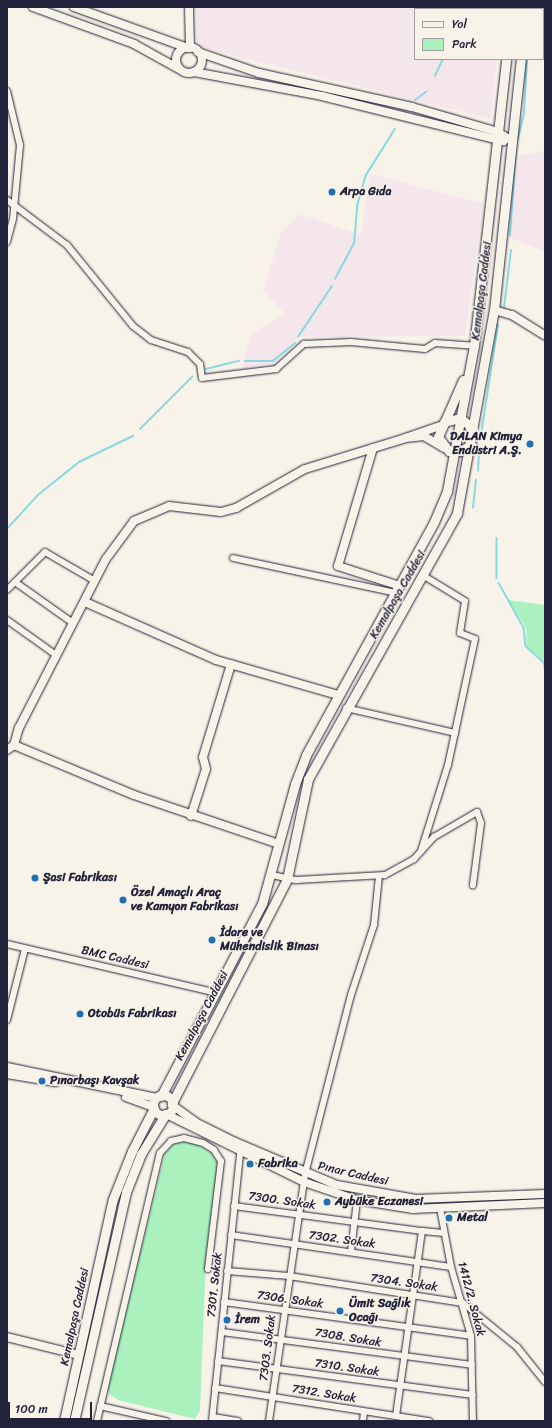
<!DOCTYPE html>
<meta charset="utf-8">
<style>
body{margin:0}
#map{position:relative;width:552px;height:1428px;overflow:hidden;background:#f7f3e8;font-family:Sriracha,sans-serif}
div>[style]{position:absolute}
[style*='--x']{left:calc(var(--x)*1px);top:calc(var(--y)*1px);width:calc(var(--w)*1px);rotate:calc(var(--a)*1deg)}
.built>*{inset:0;background:#f5e6eb}
.green>*{inset:0;background:#aaf1bd}
.stream>*{height:1.5px;margin:-0.75px;padding:0 0.75px;transform-origin:0.75px;border-radius:0.75px;background:#88d9e2}
.roads{filter:drop-shadow(0 0 1px #22223b) drop-shadow(0 0 1px #22223b)}
.street>*{height:6px;margin:-3px;padding:0 3px;transform-origin:3px;border-radius:3px;background:#f7f3e8}
.secondary>*{height:8px;margin:-4px;padding:0 4px;transform-origin:4px;border-radius:4px;background:#f7f3e8}
.secondary>.ring{margin:-4px;padding:0;box-sizing:content-box;background:none;border:8px solid #f7f3e8;border-radius:50%}
.primary>*{height:9px;margin:-4.5px;padding:0 4.5px;transform-origin:4.5px;border-radius:4.5px;background:#f7f3e8}
.primary>.ring{margin:-4.5px;padding:0;box-sizing:content-box;background:none;border:9px solid #f7f3e8;border-radius:50%}
.dots>*{width:11px;height:11px;translate:-50% -50%;box-sizing:border-box;border:2px solid #f7f3e8;border-radius:50%}
span{translate:-50% -50%;white-space:nowrap;text-align:center;line-height:1.15;-webkit-text-stroke:3px #f7f3e8;paint-order:stroke}
.poi-label{font-size:12px;color:#22223b;font-weight:700}
.left{translate:0 -50%;text-align:left}
.right{translate:-100% -50%;text-align:right}
.street-label{font-size:12px;color:#22223b}
.frame{position:absolute;inset:0;border:8px solid #22223b;pointer-events:none}
.legend{position:absolute;left:414px;top:8px;width:130px;height:52px;box-sizing:border-box;background:#f7f3e8;border:1px solid #a29fa3;margin:0;padding:5px 7px;list-style:none;font-size:12px;color:#22223b}
.legend li{display:flex;align-items:center;gap:8px;height:20px}
.legend b{width:20px;border:1px solid #a29fa3}
.scale{position:absolute;left:8px;top:1402px;width:84px;height:18px;box-sizing:border-box;border:2px solid #22223b;border-top:0;padding-left:5px;font-size:12px;line-height:14px;white-space:nowrap;color:#22223b;-webkit-text-stroke:3px #f7f3e8;paint-order:stroke}
</style>
<div id="map">
<div class="built">
<div style="clip-path:polygon(195px 7px,503px 7px,415px 9px,415px 59px,497px 59px,491px 119px,197px 46px)"></div>
<div style="clip-path:polygon(545px 151px,545px 252px,507px 236px,519px 156px)"></div>
<div style="clip-path:polygon(370px 174px,484px 204px,465px 336px,298px 337px,274px 364px,242px 368px,250px 335px,285px 314px,263px 290px,281px 233px,300px 214px,361px 235px)"></div>
</div>
<div class="green">
<div style="clip-path:polygon(508px 600px,545px 605px,545px 662px,527px 649px,526px 628px)"></div>
<div style="clip-path:polygon(193px 1141px,212px 1154px,218px 1163px,205px 1281px,200px 1411px,195px 1419px,118px 1400px,109px 1394px,108px 1384px,165px 1153px,175px 1143px)"></div>
</div>
<div class="stream">
<div style="--x:450;--y:9;--w:2;--a:-90"></div>
<div style="--x:533;--y:9;--w:2;--a:-90"></div>
<div style="--x:435;--y:76;--w:17;--a:-65"></div>
<div style="--x:415;--y:100;--w:14;--a:-36"></div>
<div style="--x:517;--y:142;--w:30;--a:-76"></div>
<div style="--x:524;--y:113;--w:54;--a:-86.8"></div>
<div style="--x:510;--y:236;--w:88;--a:-86.1"></div>
<div style="--x:335;--y:279;--w:40;--a:-62"></div>
<div style="--x:354;--y:244;--w:38;--a:-85"></div>
<div style="--x:357;--y:206;--w:32;--a:-74"></div>
<div style="--x:366;--y:175;--w:54;--a:-57.8"></div>
<div style="--x:504;--y:308;--w:58;--a:-83.1"></div>
<div style="--x:298;--y:337;--w:61;--a:-56.3"></div>
<div style="--x:245;--y:361;--w:28;--a:0"></div>
<div style="--x:273;--y:361;--w:28;--a:-39"></div>
<div style="--x:206;--y:369;--w:34;--a:-14"></div>
<div style="--x:140;--y:429;--w:74;--a:-45"></div>
<div style="--x:480;--y:441;--w:117;--a:-81.2"></div>
<div style="--x:478;--y:471;--w:20;--a:-87"></div>
<div style="--x:473;--y:508;--w:28;--a:-84"></div>
<div style="--x:7;--y:529;--w:46;--a:-47.6"></div>
<div style="--x:38;--y:495;--w:53;--a:-38.8"></div>
<div style="--x:79;--y:462;--w:60;--a:-25.7"></div>
<div style="--x:497;--y:538;--w:40;--a:90"></div>
<div style="--x:499;--y:583;--w:51;--a:60.9"></div>
<div style="--x:524;--y:628;--w:18;--a:84"></div>
<div style="--x:526;--y:646;--w:26;--a:43"></div>
<div style="--x:545;--y:664;--w:4;--a:90"></div>
</div>
<div class="roads">
<div class="street">
<div style="--x:7;--y:91;--w:56;--a:76.5"></div>
<div style="--x:20;--y:145;--w:74;--a:95.4"></div>
<div style="--x:13;--y:219;--w:24;--a:105"></div>
<div style="--x:7;--y:200;--w:75;--a:36.9"></div>
<div style="--x:67;--y:245;--w:104;--a:50.8"></div>
<div style="--x:133;--y:326;--w:23;--a:38"></div>
<div style="--x:151;--y:340;--w:39;--a:18"></div>
<div style="--x:188;--y:352;--w:17;--a:45"></div>
<div style="--x:200;--y:364;--w:14;--a:82"></div>
<div style="--x:202;--y:378;--w:75;--a:-6.9"></div>
<div style="--x:276;--y:369;--w:38;--a:-42"></div>
<div style="--x:304;--y:344;--w:47;--a:-2.4"></div>
<div style="--x:351;--y:342;--w:74;--a:5.4"></div>
<div style="--x:425;--y:349;--w:12;--a:-31"></div>
<div style="--x:435;--y:343;--w:39;--a:4"></div>
<div style="--x:233;--y:558;--w:167;--a:12.1"></div>
<div style="--x:15;--y:582;--w:71;--a:35.3"></div>
<div style="--x:7;--y:590;--w:54;--a:-45"></div>
<div style="--x:45;--y:552;--w:58;--a:30.1"></div>
<div style="--x:7;--y:620;--w:60;--a:35.5"></div>
<div style="--x:346;--y:708;--w:112;--a:12.9"></div>
<div style="--x:421;--y:851;--w:90;--a:-72.6"></div>
<div style="--x:448;--y:765;--w:129;--a:-77.9"></div>
<div style="--x:475;--y:639;--w:16;--a:-158"></div>
<div style="--x:460;--y:633;--w:32;--a:-81"></div>
<div style="--x:465;--y:601;--w:48;--a:-148.6"></div>
<div style="--x:272;--y:875;--w:25;--a:12"></div>
<div style="--x:296;--y:880;--w:89;--a:-3.2"></div>
<div style="--x:385;--y:875;--w:33;--a:-29"></div>
<div style="--x:414;--y:859;--w:30;--a:-48"></div>
<div style="--x:434;--y:837;--w:50;--a:-30.2"></div>
<div style="--x:477;--y:812;--w:12;--a:70"></div>
<div style="--x:481;--y:823;--w:63;--a:97.4"></div>
<div style="--x:7;--y:944;--w:216;--a:13.1"></div>
<div style="--x:7;--y:1020;--w:73;--a:-75.8"></div>
<div style="--x:234;--y:1206;--w:190;--a:7.6"></div>
<div style="--x:440;--y:1208;--w:60;--a:79.4"></div>
<div style="--x:451;--y:1267;--w:72;--a:73.8"></div>
<div style="--x:471;--y:1336;--w:85;--a:88.7"></div>
<div style="--x:231;--y:1235;--w:222;--a:8.3"></div>
<div style="--x:351;--y:1252;--w:52;--a:-83.4"></div>
<div style="--x:227;--y:1271;--w:62;--a:4.6"></div>
<div style="--x:289;--y:1276;--w:176;--a:8.8"></div>
<div style="--x:463;--y:1303;--w:70;--a:39.2"></div>
<div style="--x:517;--y:1347;--w:45;--a:51.3"></div>
<div style="--x:224;--y:1302;--w:249;--a:7.8"></div>
<div style="--x:222;--y:1332;--w:252;--a:7.5"></div>
<div style="--x:218;--y:1361;--w:257;--a:7.6"></div>
<div style="--x:215;--y:1388;--w:217;--a:8.8"></div>
<div style="--x:100;--y:1406;--w:68;--a:12.8"></div>
<div style="--x:396;--y:1416;--w:187;--a:-82"></div>
<div style="--x:422;--y:1231;--w:22;--a:5"></div>
<div style="--x:213;--y:1417;--w:25;--a:9"></div>
<div style="--x:97;--y:1421;--w:275;--a:-76.8"></div>
<div style="--x:160;--y:1153;--w:16;--a:-47"></div>
<div style="--x:171;--y:1141;--w:13;--a:-13"></div>
<div style="--x:184;--y:1138;--w:20;--a:15"></div>
<div style="--x:203;--y:1143;--w:13;--a:32"></div>
<div style="--x:214;--y:1150;--w:13;--a:58"></div>
<div style="--x:221;--y:1161;--w:109;--a:96.9"></div>
<div style="--x:212;--y:1421;--w:276;--a:-84"></div>
<div style="--x:269;--y:1421;--w:250;--a:-81.7"></div>
<div style="--x:305;--y:1174;--w:185;--a:-75.6"></div>
<div style="--x:351;--y:995;--w:74;--a:-71.8"></div>
<div style="--x:374;--y:925;--w:49;--a:-84.2"></div>
<div style="--x:363;--y:1421;--w:9;--a:-84"></div>
</div>
<div class="secondary">
<div style="--x:33;--y:7;--w:108;--a:20.1"></div>
<div style="--x:134;--y:44;--w:51;--a:29.1"></div>
<div style="--x:74;--y:7;--w:121;--a:19.8"></div>
<div style="--x:189;--y:7;--w:41;--a:88.6"></div>
<div class="ring" style="left:176px;top:47px;width:18px;height:18px"></div>
<div style="--x:198;--y:52;--w:65;--a:19"></div>
<div style="--x:259;--y:73;--w:157;--a:12.5"></div>
<div style="--x:412;--y:107;--w:90;--a:16.2"></div>
<div style="--x:498;--y:132;--w:17;--a:33"></div>
<div style="--x:194;--y:72;--w:130;--a:10.6"></div>
<div style="--x:322;--y:96;--w:187;--a:14"></div>
<div style="--x:494;--y:310;--w:19;--a:16"></div>
<div style="--x:512;--y:315;--w:39;--a:32"></div>
<div style="--x:440;--y:426;--w:36;--a:161"></div>
<div style="--x:406;--y:438;--w:18;--a:-6"></div>
<div style="--x:424;--y:436;--w:23;--a:31"></div>
<div style="--x:373;--y:448;--w:123;--a:106.5"></div>
<div style="--x:338;--y:566;--w:65;--a:17.9"></div>
<div style="--x:85;--y:602;--w:143;--a:23.9"></div>
<div style="--x:216;--y:660;--w:127;--a:16"></div>
<div style="--x:14;--y:745;--w:130;--a:22.6"></div>
<div style="--x:134;--y:795;--w:153;--a:18.7"></div>
<div style="--x:7;--y:750;--w:9;--a:-36"></div>
<div style="--x:14;--y:745;--w:18;--a:-74"></div>
<div style="--x:19;--y:728;--w:190;--a:-62.8"></div>
<div style="--x:106;--y:559;--w:47;--a:-53.6"></div>
<div style="--x:134;--y:521;--w:38;--a:-23"></div>
<div style="--x:169;--y:506;--w:52;--a:6.6"></div>
<div style="--x:221;--y:512;--w:16;--a:-15"></div>
<div style="--x:236;--y:508;--w:79;--a:-29.5"></div>
<div style="--x:305;--y:469;--w:106;--a:-17.1"></div>
<div style="--x:191;--y:816;--w:49;--a:-72.3"></div>
<div style="--x:206;--y:769;--w:12;--a:-104"></div>
<div style="--x:203;--y:757;--w:97;--a:-73.2"></div>
<div style="--x:7;--y:1067;--w:153;--a:11.7"></div>
<div style="--x:7;--y:1074;--w:49;--a:9.5"></div>
<div style="--x:126;--y:1097;--w:29;--a:20"></div>
<div style="--x:172;--y:1105;--w:29;--a:36"></div>
<div style="--x:195;--y:1122;--w:45;--a:26.6"></div>
<div style="--x:235;--y:1142;--w:111;--a:22.9"></div>
<div style="--x:337;--y:1185;--w:80;--a:10"></div>
<div style="--x:416;--y:1199;--w:129;--a:-2.2"></div>
<div style="--x:166;--y:1114;--w:154;--a:26.2"></div>
<div style="--x:304;--y:1182;--w:56;--a:18.8"></div>
<div style="--x:357;--y:1200;--w:57;--a:9.1"></div>
<div style="--x:413;--y:1209;--w:132;--a:-2.6"></div>
<div style="--x:7;--y:1337;--w:74;--a:14"></div>
</div>
<div class="primary">
<div style="--x:511;--y:9;--w:2;--a:-63"></div>
<div style="--x:527;--y:9;--w:2;--a:-90"></div>
<div style="--x:463;--y:380;--w:62;--a:113.7"></div>
<div style="--x:438;--y:437;--w:18;--a:52"></div>
<div style="--x:449;--y:451;--w:11;--a:0"></div>
<div style="--x:460;--y:451;--w:13;--a:-29"></div>
<div style="--x:444;--y:422;--w:16;--a:-14"></div>
<div style="--x:460;--y:418;--w:11;--a:38"></div>
<div style="--x:469;--y:425;--w:10;--a:73"></div>
<div class="ring" style="left:153px;top:1095px;width:11px;height:11px"></div>
<div style="--x:161;--y:1096;--w:217;--a:-62.3"></div>
<div style="--x:262;--y:904;--w:124;--a:-74.6"></div>
<div style="--x:295;--y:784;--w:31;--a:-69"></div>
<div style="--x:306;--y:755;--w:266;--a:-61.2"></div>
<div style="--x:434;--y:522;--w:34;--a:-67"></div>
<div style="--x:447;--y:491;--w:147;--a:-79.5"></div>
<div style="--x:474;--y:346;--w:289;--a:-83.6"></div>
<div style="--x:172;--y:1103;--w:252;--a:-62.8"></div>
<div style="--x:287;--y:879;--w:102;--a:-78.1"></div>
<div style="--x:308;--y:779;--w:305;--a:-60.7"></div>
<div style="--x:457;--y:513;--w:206;--a:-79.7"></div>
<div style="--x:494;--y:310;--w:252;--a:-83.9"></div>
<div style="--x:64;--y:1421;--w:227;--a:-77.6"></div>
<div style="--x:113;--y:1199;--w:52;--a:-68.4"></div>
<div style="--x:132;--y:1151;--w:48;--a:-62.9"></div>
<div style="--x:74;--y:1421;--w:235;--a:-77.2"></div>
<div style="--x:126;--y:1192;--w:41;--a:-68.5"></div>
<div style="--x:141;--y:1154;--w:46;--a:-58.4"></div>
</div>
</div>
<div class="dots">
<div style="left:332px;top:192px;background:#1f6fb2"></div>
<div style="left:530px;top:444px;background:#1f6fb2"></div>
<div style="left:35px;top:878px;background:#1f6fb2"></div>
<div style="left:123px;top:900px;background:#1f6fb2"></div>
<div style="left:212px;top:940px;background:#1f6fb2"></div>
<div style="left:80px;top:1014px;background:#1f6fb2"></div>
<div style="left:42px;top:1081px;background:#1f6fb2"></div>
<div style="left:250px;top:1164px;background:#1f6fb2"></div>
<div style="left:327px;top:1202px;background:#1f6fb2"></div>
<div style="left:449px;top:1218px;background:#1f6fb2"></div>
<div style="left:340px;top:1311px;background:#1f6fb2"></div>
<div style="left:227px;top:1320px;background:#1f6fb2"></div>
</div>
<div class="poi-label">
<span class="left" style="left:340px;top:192px">Arpa Gıda</span>
<span class="right" style="left:522px;top:444px">DALAN Kimya<br>Endüstri A.Ş.</span>
<span class="left" style="left:43px;top:878px">Şasi Fabrikası</span>
<span class="left" style="left:131px;top:900px">Özel Amaçlı Araç<br>ve Kamyon Fabrikası</span>
<span class="left" style="left:220px;top:940px">İdare ve<br>Mühendislik Binası</span>
<span class="left" style="left:88px;top:1014px">Otobüs Fabrikası</span>
<span class="left" style="left:50px;top:1081px">Pınarbaşı Kavşak</span>
<span class="left" style="left:258px;top:1164px">Fabrika</span>
<span class="left" style="left:335px;top:1202px">Aybüke Eczanesi</span>
<span class="left" style="left:457px;top:1218px">Metal</span>
<span class="left" style="left:349px;top:1311px">Ümit Sağlık<br>Ocağı</span>
<span class="left" style="left:235px;top:1320px">İrem</span>
</div>
<div class="street-label">
<span style="left:482px;top:291px;rotate:-83deg">Kemalpaşa Caddesi</span>
<span style="left:398px;top:595px;rotate:-60deg">Kemalpaşa Caddesi</span>
<span style="left:115px;top:958px;rotate:13deg">BMC Caddesi</span>
<span style="left:202px;top:1016px;rotate:-62deg">Kemalpaşa Caddesi</span>
<span style="left:353px;top:1174px;rotate:13deg">Pınar Caddesi</span>
<span style="left:282px;top:1201px;rotate:8deg">7300. Sokak</span>
<span style="left:342px;top:1240px;rotate:8deg">7302. Sokak</span>
<span style="left:404px;top:1283px;rotate:8deg">7304. Sokak</span>
<span style="left:215px;top:1285px;rotate:-84deg">7301. Sokak</span>
<span style="left:471px;top:1299px;rotate:75deg">1412/2. Sokak</span>
<span style="left:290px;top:1300px;rotate:8deg">7306. Sokak</span>
<span style="left:75px;top:1317px;rotate:-78deg">Kemalpaşa Caddesi</span>
<span style="left:348px;top:1338px;rotate:9deg">7308. Sokak</span>
<span style="left:268px;top:1348px;rotate:-83deg">7303. Sokak</span>
<span style="left:347px;top:1368px;rotate:8deg">7310. Sokak</span>
<span style="left:324px;top:1394px;rotate:9deg">7312. Sokak</span>
</div>
<div class="frame"></div>
<ul class="legend">
<li><b style="height:5px;background:#f7f3e8"></b>Yol</li>
<li><b style="height:11px;background:#aaf1bd"></b>Park</li>
</ul>
<div class="scale">100 m</div>
</div>
